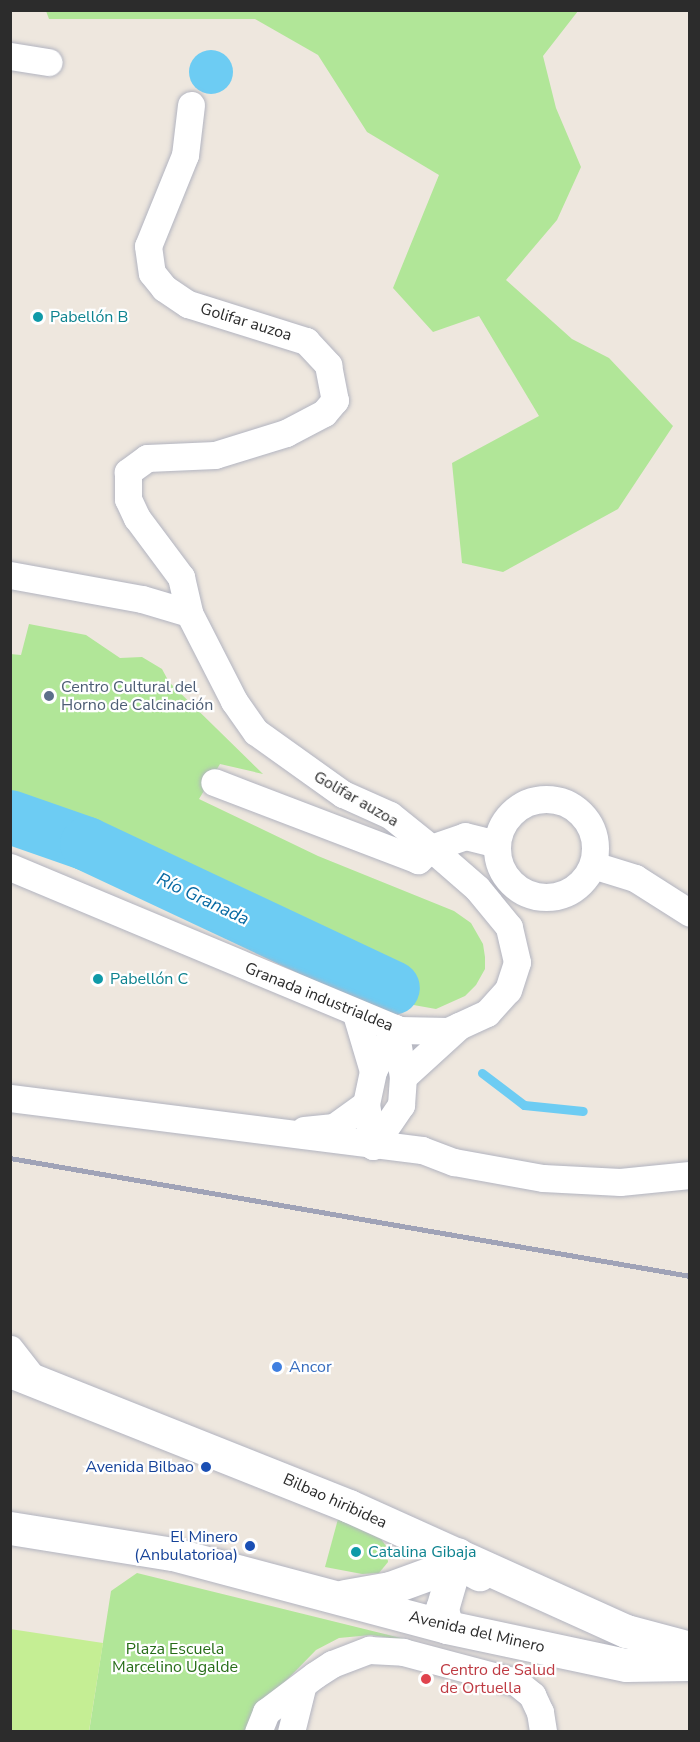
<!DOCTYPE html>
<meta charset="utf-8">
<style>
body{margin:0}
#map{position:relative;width:700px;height:1742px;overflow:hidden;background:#eee7de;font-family:"Nunito Sans",sans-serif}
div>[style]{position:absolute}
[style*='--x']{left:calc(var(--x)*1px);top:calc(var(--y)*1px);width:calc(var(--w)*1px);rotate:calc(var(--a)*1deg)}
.green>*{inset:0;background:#b1e698}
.pitch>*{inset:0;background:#c5ee94}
.water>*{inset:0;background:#6dccf3}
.round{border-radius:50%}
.stream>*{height:9px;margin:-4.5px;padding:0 4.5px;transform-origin:4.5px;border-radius:4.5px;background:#6dccf3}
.river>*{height:54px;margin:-27px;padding:0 27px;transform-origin:27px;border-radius:27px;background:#6dccf3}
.roads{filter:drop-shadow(0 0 2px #b2b4c0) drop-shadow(0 0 2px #b2b4c0)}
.minor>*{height:27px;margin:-13.5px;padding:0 13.5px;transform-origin:13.5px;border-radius:13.5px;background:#fff}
.minor>.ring{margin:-13.5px;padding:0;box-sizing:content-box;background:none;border:27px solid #fff;border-radius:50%}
.tertiary>*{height:33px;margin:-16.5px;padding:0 16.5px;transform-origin:16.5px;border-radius:16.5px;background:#fff}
.rail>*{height:4.5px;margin:-2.25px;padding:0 2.25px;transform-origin:2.25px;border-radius:2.25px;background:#a0a3b7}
.dots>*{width:16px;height:16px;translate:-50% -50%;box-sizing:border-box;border:3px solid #fff;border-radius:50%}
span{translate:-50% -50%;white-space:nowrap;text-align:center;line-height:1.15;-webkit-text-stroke:4.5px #fff;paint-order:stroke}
.culture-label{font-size:16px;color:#0d838f}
.left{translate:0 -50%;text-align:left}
.street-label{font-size:16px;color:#2c2c2c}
.service-label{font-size:16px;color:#4e5e75}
.shop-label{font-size:16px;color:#366cbe}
.transit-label{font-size:16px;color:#164399}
.right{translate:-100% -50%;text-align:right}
.park-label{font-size:16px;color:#276d18}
.health-label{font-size:16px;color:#be3a42}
.water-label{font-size:18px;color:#086aa3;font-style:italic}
.frame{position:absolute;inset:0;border:12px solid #2c2c2c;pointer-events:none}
</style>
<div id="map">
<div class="green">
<div style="clip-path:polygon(46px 11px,578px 11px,543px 56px,556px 108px,581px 167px,557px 220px,506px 280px,572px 339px,609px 358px,673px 426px,618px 509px,503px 572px,462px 563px,452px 463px,539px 416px,479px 316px,433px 332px,393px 288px,439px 175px,367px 132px,318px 55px,255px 19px,49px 19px)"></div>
<div style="clip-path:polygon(29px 624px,86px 635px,120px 658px,142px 657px,162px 669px,169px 682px,263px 774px,220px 764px,199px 799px,318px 856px,454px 911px,471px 923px,483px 944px,485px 957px,485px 969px,476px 985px,465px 996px,436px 1009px,408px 1004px,11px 842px,10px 654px,21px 655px)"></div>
<div style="clip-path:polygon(338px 1519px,381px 1539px,386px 1546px,388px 1562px,379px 1573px,362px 1574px,325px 1567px)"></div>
<div style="clip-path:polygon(137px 1573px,417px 1642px,371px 1635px,339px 1638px,316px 1650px,273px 1694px,247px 1731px,89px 1732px,111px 1591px)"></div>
</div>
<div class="pitch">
<div style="clip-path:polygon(10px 1629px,103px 1643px,89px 1731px,11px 1731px)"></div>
</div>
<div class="water">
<div class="round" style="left:189px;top:50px;width:44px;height:44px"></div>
</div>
<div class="stream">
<div style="--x:482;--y:1073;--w:53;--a:37.3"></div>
<div style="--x:524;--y:1105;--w:59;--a:5.8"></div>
</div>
<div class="river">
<div style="--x:10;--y:817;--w:82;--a:19.3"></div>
<div style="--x:87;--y:844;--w:338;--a:25.2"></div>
</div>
<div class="roads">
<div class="minor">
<div style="--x:10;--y:56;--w:39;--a:9"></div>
<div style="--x:191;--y:105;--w:50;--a:96.8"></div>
<div style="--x:185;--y:155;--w:98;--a:112.1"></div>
<div style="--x:148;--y:246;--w:27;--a:82"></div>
<div style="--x:152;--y:273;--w:19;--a:51"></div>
<div style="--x:164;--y:288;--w:29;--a:34"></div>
<div style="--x:188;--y:304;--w:124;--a:17.4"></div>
<div style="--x:306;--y:341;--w:33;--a:47"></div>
<div style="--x:328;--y:365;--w:36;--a:79"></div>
<div style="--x:335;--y:400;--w:17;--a:130"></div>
<div style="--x:324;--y:413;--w:43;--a:152.2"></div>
<div style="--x:286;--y:433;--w:74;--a:162.8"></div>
<div style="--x:215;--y:455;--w:68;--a:177.5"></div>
<div style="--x:147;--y:458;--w:24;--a:144"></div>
<div style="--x:128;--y:472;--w:27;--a:90"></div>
<div style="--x:128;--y:499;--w:21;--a:65"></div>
<div style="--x:137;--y:518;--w:74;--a:53.3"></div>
<div style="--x:181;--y:577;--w:37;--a:77"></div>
<div style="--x:189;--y:613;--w:99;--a:62.9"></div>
<div style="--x:234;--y:701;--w:38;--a:55"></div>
<div style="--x:256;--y:732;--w:107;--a:35.5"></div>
<div style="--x:343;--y:794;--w:51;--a:24.1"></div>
<div style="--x:390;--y:815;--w:53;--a:38.8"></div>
<div style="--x:431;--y:848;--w:36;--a:-19"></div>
<div style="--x:465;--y:836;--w:32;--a:14"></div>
<div style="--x:10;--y:575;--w:134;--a:10.3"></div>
<div style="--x:142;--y:599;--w:49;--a:16.6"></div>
<div class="ring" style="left:497px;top:799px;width:71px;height:71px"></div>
<div style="--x:593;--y:865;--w:44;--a:17.2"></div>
<div style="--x:635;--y:878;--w:65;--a:32.5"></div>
<div style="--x:10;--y:867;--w:422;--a:22.7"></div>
<div style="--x:399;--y:1030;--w:49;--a:1.2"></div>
<div style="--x:448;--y:1031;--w:43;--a:-24.8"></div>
<div style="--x:487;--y:1013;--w:31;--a:-48"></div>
<div style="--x:508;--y:990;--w:29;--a:-72"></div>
<div style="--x:517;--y:962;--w:36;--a:-103"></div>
<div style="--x:509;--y:927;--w:50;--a:-129.4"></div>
<div style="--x:477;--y:888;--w:61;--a:-139"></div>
<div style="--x:431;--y:848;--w:18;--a:137"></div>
<div style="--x:418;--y:860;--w:218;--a:-159.1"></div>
<div style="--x:356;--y:1014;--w:59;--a:73.4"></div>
<div style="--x:403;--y:1077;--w:76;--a:-42.3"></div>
<div style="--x:10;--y:1098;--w:415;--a:7.2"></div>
<div style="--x:422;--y:1150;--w:34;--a:21"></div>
<div style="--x:454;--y:1162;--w:90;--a:10.2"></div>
<div style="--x:543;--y:1178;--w:77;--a:3"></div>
<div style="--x:620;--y:1182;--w:70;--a:-5.7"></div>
<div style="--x:304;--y:1130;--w:30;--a:-6"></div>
<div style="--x:334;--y:1127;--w:39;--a:-36"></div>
<div style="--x:373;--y:1146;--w:50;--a:-55.7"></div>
<div style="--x:401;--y:1105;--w:28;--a:-86"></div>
<div style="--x:403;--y:1077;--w:50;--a:-99.3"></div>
<div style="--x:373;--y:1146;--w:43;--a:-99.5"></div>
<div style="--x:366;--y:1104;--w:34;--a:-78"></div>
<div style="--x:373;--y:1071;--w:48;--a:-62.9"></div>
<div style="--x:10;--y:1349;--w:39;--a:52"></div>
<div style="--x:258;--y:1732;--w:22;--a:-68"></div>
<div style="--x:266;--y:1712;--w:61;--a:-37.1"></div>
<div style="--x:315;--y:1675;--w:20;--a:-33"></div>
<div style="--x:332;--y:1664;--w:40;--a:-21"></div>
<div style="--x:369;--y:1650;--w:34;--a:3"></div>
<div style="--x:403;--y:1652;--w:117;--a:14.9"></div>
<div style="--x:516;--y:1682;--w:21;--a:39"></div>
<div style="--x:532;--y:1695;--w:19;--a:65"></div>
<div style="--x:540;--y:1712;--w:20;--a:81"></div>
<div style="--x:291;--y:1732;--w:45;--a:-76"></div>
</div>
<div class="tertiary">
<div style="--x:10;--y:1371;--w:365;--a:21.7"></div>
<div style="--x:349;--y:1506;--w:304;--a:24.3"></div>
<div style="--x:626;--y:1631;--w:66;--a:14.9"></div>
<div style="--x:10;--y:1528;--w:165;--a:9.1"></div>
<div style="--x:173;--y:1554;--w:284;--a:14.9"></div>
<div style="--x:447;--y:1627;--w:183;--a:12"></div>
<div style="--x:626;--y:1665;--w:64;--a:-0.9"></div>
<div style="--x:345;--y:1596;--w:46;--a:-10.1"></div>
<div style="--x:390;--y:1588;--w:59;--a:-20"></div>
<div style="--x:445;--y:1568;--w:23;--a:0"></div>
<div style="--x:468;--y:1568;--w:13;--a:29"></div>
<div style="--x:447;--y:1627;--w:19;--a:-106"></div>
<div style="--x:442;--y:1609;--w:57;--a:-73.8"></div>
</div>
</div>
<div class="rail">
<div style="--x:10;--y:1158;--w:690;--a:9.84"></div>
</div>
<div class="dots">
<div style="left:38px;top:317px;background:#0f9aa8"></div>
<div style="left:49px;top:696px;background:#5c6f8a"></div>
<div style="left:98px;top:979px;background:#0f9aa8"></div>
<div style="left:277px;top:1367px;background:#3f7fe0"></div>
<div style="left:206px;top:1467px;background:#1a4fb4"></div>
<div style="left:250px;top:1546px;background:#1a4fb4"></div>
<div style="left:356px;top:1552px;background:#0f9aa8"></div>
<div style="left:426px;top:1679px;background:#e0444e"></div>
</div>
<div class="culture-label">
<span class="left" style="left:50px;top:317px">Pabellón B</span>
<span class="left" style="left:110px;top:979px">Pabellón C</span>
<span class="left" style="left:368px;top:1552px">Catalina Gibaja</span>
</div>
<div class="street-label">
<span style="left:246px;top:322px;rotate:17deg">Golifar auzoa</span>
<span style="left:356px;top:799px;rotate:30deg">Golifar auzoa</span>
<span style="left:319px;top:997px;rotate:22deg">Granada industrialdea</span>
<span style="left:335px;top:1501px;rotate:24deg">Bilbao hiribidea</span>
<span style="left:477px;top:1632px;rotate:13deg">Avenida del Minero</span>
</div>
<div class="service-label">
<span class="left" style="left:61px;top:696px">Centro Cultural del<br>Horno de Calcinación</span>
</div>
<div class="shop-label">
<span class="left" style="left:289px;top:1367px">Ancor</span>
</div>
<div class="transit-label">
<span class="right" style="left:194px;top:1467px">Avenida Bilbao</span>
<span class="right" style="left:238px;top:1546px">El Minero<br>(Anbulatorioa)</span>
</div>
<div class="park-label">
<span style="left:175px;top:1658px">Plaza Escuela<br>Marcelino Ugalde</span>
</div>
<div class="health-label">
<span class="left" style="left:440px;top:1679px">Centro de Salud<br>de Ortuella</span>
</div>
<div class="water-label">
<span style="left:203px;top:899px;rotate:25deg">Río Granada</span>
</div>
<div class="frame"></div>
</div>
